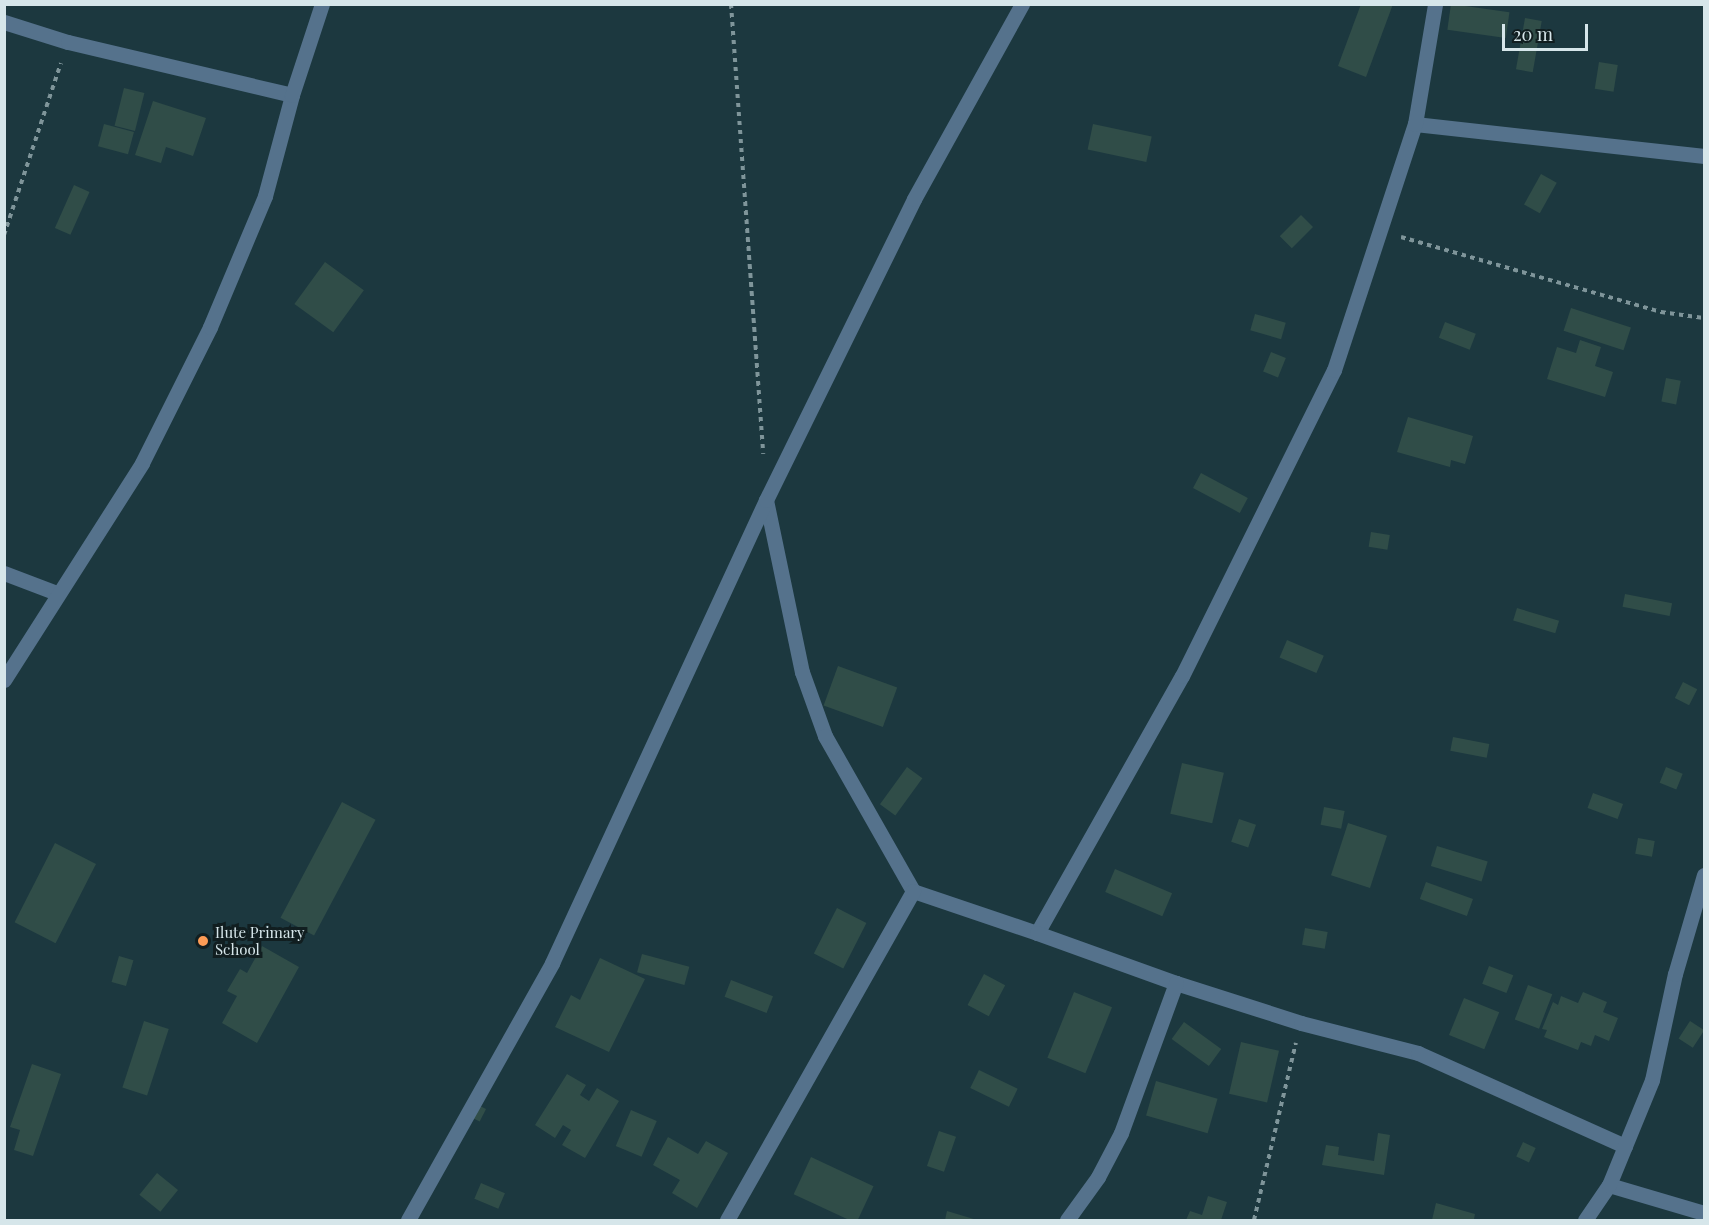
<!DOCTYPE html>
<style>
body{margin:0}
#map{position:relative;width:1709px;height:1225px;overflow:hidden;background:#1c383f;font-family:"Playfair Display",serif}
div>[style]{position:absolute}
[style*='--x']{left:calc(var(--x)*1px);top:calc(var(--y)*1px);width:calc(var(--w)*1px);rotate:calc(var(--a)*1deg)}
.building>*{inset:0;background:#304d48;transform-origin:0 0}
.path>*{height:4px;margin-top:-2px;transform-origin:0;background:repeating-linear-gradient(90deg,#7f959a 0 4.5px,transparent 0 9px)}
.minor>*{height:15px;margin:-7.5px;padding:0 7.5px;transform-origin:7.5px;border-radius:7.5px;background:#55728c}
.dots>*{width:16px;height:16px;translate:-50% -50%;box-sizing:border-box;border:3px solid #111e20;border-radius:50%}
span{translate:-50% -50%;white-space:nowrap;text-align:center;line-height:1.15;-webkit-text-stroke:6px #111e20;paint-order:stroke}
.poi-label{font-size:15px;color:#d6e6ea}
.left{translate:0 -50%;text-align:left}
.frame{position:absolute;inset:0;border:6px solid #d6e6ea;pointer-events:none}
.scale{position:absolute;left:1502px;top:24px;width:86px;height:27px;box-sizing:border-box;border:3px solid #d6e6ea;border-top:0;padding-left:8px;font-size:18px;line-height:21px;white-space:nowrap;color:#d6e6ea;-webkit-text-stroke:4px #111e20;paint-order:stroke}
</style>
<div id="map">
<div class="building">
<div style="clip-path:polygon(1361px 4px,1393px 4px,1366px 77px,1338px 66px)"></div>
<div style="left:1451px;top:4px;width:59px;height:26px;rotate:8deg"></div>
<div style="left:1525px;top:18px;width:17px;height:52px;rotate:10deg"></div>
<div style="left:1599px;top:62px;width:19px;height:27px;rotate:9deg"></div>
<div style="left:124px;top:88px;width:21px;height:39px;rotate:14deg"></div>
<div style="clip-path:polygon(153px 101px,206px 118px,193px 156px,166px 147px,161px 163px,135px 155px)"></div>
<div style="left:104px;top:124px;width:31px;height:23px;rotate:15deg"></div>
<div style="left:1093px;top:124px;width:60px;height:26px;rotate:12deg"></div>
<div style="left:1541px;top:174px;width:18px;height:35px;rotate:29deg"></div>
<div style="left:74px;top:185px;width:17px;height:47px;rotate:24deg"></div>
<div style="left:1301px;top:215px;width:17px;height:30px;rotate:45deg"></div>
<div style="left:325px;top:262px;width:48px;height:52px;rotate:36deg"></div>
<div style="left:1571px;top:308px;width:63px;height:24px;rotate:18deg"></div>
<div style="left:1255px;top:314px;width:32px;height:17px;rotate:16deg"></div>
<div style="left:1445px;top:322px;width:33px;height:17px;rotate:21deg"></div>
<div style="clip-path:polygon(1580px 340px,1601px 347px,1595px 366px,1613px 372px,1605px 397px,1547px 379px,1557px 347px,1576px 353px)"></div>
<div style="left:1271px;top:352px;width:16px;height:21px;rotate:22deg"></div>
<div style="left:1666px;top:378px;width:15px;height:24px;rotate:11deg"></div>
<div style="clip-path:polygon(1408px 417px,1473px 436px,1465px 464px,1451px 460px,1450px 467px,1397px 452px)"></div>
<div style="left:1201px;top:473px;width:53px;height:17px;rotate:28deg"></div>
<div style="left:1371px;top:532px;width:19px;height:15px;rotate:9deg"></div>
<div style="left:1625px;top:594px;width:48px;height:13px;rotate:11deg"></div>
<div style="left:1517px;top:608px;width:44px;height:13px;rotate:17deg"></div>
<div style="left:1287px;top:640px;width:40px;height:19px;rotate:23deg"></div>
<div style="left:838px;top:666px;width:63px;height:42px;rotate:20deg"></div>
<div style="left:1683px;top:682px;width:16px;height:18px;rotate:27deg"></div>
<div style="left:1453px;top:737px;width:37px;height:14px;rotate:11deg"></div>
<div style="left:1182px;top:763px;width:43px;height:52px;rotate:13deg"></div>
<div style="left:907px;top:767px;width:19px;height:46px;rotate:36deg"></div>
<div style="left:1666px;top:767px;width:18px;height:17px;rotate:22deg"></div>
<div style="left:1593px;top:793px;width:32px;height:16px;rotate:20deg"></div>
<div style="left:342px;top:802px;width:38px;height:131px;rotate:28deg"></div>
<div style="left:1324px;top:807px;width:21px;height:18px;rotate:11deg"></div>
<div style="left:1239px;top:819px;width:18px;height:24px;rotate:19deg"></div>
<div style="left:1348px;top:823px;width:41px;height:55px;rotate:18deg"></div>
<div style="left:1638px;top:838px;width:17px;height:16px;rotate:10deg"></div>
<div style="left:55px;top:843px;width:46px;height:89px;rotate:27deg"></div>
<div style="left:1437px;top:846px;width:53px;height:21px;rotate:17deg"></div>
<div style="left:1115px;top:869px;width:62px;height:25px;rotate:23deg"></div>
<div style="left:1426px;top:882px;width:50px;height:18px;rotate:20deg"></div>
<div style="left:837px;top:908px;width:33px;height:51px;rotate:27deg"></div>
<div style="left:1305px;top:928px;width:23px;height:17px;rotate:10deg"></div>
<div style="clip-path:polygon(262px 946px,299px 967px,257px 1043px,222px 1023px,237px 996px,227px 991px,240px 969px,247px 973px)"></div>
<div style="left:642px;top:954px;width:49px;height:19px;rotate:15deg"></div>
<div style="left:119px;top:956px;width:15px;height:27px;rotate:16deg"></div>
<div style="clip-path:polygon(600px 958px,645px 979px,609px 1052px,555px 1027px,571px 995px,580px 1000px)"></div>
<div style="left:1489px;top:966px;width:26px;height:19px;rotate:21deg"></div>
<div style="left:984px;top:974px;width:24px;height:35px;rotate:28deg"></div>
<div style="left:731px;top:980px;width:45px;height:18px;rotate:21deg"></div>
<div style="left:1528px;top:985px;width:26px;height:37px;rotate:21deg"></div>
<div style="left:1074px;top:992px;width:41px;height:71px;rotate:22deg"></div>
<div style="clip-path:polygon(1583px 992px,1607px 1002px,1603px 1012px,1618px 1018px,1609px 1041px,1595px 1035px,1591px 1046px,1581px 1042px,1578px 1050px,1544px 1037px,1547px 1030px,1542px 1029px,1553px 1002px,1558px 1005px,1561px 996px,1578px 1003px)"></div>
<div style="left:1464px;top:998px;width:38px;height:40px;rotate:22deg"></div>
<div style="left:144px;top:1021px;width:26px;height:70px;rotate:18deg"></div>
<div style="left:1690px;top:1021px;width:17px;height:21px;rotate:33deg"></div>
<div style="left:1184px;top:1022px;width:46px;height:21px;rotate:36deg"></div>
<div style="left:1241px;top:1042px;width:39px;height:53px;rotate:13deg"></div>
<div style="clip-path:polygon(32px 1064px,61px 1074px,33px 1156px,14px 1150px,20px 1130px,10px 1127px)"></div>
<div style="left:979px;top:1070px;width:43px;height:20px;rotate:26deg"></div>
<div style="clip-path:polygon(567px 1074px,586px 1085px,580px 1095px,589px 1101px,597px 1088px,619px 1101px,585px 1158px,562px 1145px,571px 1130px,563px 1125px,555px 1138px,535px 1125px)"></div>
<div style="left:1156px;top:1081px;width:64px;height:36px;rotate:16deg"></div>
<div style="left:478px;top:1105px;width:9px;height:14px;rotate:27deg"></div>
<div style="left:631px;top:1110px;width:28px;height:39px;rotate:23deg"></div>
<div style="left:939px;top:1131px;width:18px;height:37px;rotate:19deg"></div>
<div style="clip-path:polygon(1378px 1133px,1390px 1135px,1384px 1175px,1322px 1165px,1326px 1145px,1339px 1147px,1338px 1155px,1374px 1161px)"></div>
<div style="clip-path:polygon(668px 1137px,698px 1154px,706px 1141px,728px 1153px,697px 1208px,672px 1193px,680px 1180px,653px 1165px)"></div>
<div style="left:1523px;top:1142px;width:14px;height:16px;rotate:25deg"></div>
<div style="left:811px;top:1157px;width:69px;height:41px;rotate:25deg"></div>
<div style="left:157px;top:1173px;width:27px;height:28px;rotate:39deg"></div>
<div style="left:481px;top:1183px;width:26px;height:17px;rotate:23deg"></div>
<div style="clip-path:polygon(1208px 1196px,1227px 1202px,1221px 1220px,1186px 1220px,1190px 1211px,1202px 1215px)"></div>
<div style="clip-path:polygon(1436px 1203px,1475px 1214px,1474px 1219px,1478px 1220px,1432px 1220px)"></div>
<div style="clip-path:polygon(947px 1211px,977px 1220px,945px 1220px)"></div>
</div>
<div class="path">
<div style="--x:731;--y:4;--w:451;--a:85.9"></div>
<div style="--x:4;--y:235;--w:181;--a:-71.7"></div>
<div style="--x:1401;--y:237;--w:271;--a:16.1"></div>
<div style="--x:1661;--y:312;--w:43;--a:7.9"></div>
<div style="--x:1254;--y:1220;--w:182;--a:-76.7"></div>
</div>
<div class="minor">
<div style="--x:4;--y:22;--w:67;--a:17.4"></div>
<div style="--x:68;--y:42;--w:230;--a:13.3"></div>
<div style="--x:1415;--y:124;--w:291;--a:6.3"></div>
<div style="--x:766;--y:500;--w:176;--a:78.2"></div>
<div style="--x:802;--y:672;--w:68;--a:70.2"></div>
<div style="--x:825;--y:736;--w:178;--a:60.4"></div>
<div style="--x:913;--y:891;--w:131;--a:18.7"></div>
<div style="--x:1037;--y:933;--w:295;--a:-60.6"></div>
<div style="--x:1182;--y:676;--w:342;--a:-63.6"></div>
<div style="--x:1334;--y:370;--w:259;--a:-71.8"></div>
<div style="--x:1415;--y:124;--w:122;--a:-80.5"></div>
<div style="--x:4;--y:573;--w:57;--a:20.7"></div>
<div style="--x:4;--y:680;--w:257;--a:-57.5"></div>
<div style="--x:142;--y:463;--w:152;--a:-63.4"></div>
<div style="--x:210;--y:327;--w:142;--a:-67.2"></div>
<div style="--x:265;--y:196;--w:105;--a:-75"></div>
<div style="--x:292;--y:95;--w:96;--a:-71.8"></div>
<div style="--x:1037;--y:933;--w:148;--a:19.8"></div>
<div style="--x:1176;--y:983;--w:131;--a:17.7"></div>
<div style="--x:1301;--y:1023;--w:121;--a:14.4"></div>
<div style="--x:1418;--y:1053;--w:227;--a:24.2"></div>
<div style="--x:1609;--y:1185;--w:99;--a:16.4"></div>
<div style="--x:408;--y:1220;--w:295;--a:-60.7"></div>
<div style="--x:552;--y:963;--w:510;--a:-65.19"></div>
<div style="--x:766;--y:500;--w:335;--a:-63.8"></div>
<div style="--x:914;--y:199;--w:223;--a:-61"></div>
<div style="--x:727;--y:1220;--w:378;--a:-60.5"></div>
<div style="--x:1067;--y:1220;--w:53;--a:-54.2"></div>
<div style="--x:1098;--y:1177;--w:50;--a:-62.4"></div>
<div style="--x:1121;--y:1133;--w:160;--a:-69.9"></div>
<div style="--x:1585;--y:1220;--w:42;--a:-55.6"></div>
<div style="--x:1609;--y:1185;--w:113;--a:-67.7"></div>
<div style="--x:1652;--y:1080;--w:108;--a:-77.8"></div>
<div style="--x:1675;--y:974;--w:103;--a:-73.7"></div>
</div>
<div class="dots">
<div style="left:203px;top:941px;background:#fd9c56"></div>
</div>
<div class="poi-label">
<span class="left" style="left:215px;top:941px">Ilute Primary<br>School</span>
</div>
<div class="frame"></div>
<div class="scale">20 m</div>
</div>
